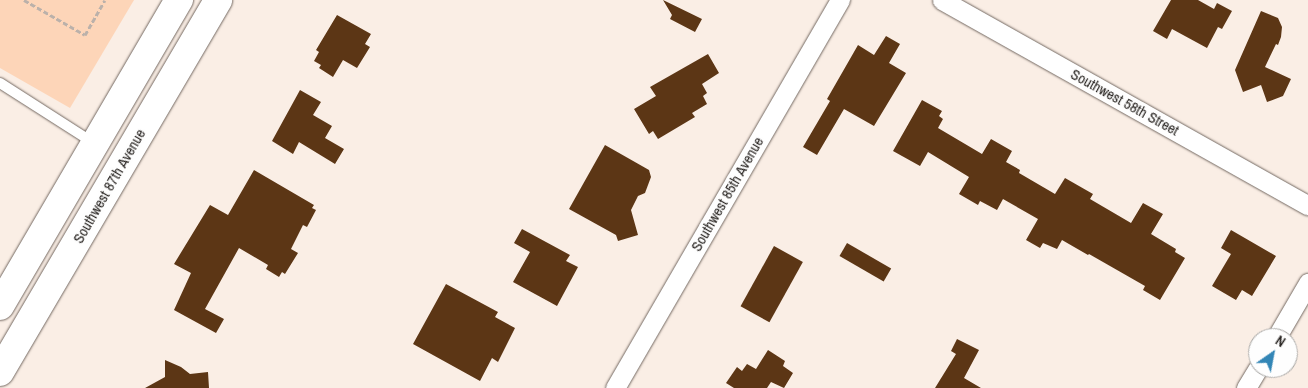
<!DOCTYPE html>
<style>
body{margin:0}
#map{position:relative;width:1308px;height:388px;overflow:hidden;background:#faeee5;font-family:"Archivo Narrow",sans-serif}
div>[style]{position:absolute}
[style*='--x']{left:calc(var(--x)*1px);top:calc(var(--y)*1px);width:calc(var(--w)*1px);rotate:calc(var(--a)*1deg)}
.green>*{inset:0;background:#fdd5b8}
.building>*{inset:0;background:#5c3615;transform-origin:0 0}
.path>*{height:3px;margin-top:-1.5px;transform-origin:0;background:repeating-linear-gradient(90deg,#bbb1aa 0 5px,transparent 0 7.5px)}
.roads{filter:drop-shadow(0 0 1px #746962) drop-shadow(0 0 1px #746962)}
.service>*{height:10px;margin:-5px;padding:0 5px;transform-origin:5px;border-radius:5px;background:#fff}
.minor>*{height:19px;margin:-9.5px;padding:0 9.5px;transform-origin:9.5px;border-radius:9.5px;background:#fff}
.secondary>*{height:28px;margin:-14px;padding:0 14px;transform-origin:14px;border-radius:14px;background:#fff}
span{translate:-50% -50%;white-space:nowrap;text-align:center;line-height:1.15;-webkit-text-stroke:5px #fefefe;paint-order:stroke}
.street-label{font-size:15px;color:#2a2623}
.north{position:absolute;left:1248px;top:328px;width:50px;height:50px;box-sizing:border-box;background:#fefefe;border:1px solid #a9a8a6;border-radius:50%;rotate:33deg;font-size:14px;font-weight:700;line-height:20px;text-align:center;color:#2a2623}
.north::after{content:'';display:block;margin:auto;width:18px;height:22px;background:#3386b6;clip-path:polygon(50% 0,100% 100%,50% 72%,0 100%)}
</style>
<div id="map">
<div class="green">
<div style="clip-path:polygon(0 0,134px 0,70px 108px,0 68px)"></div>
</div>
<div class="building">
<div style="clip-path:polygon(663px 0,702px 19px,695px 32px,670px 19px,672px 15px)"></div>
<div style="clip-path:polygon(1171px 0,1198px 0,1214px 9px,1217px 3px,1232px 11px,1222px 29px,1218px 27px,1207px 48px,1172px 29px,1167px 39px,1153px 31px)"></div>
<div style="clip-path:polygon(1261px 11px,1278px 18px,1282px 27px,1281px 37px,1278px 45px,1276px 44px,1265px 67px,1291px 79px,1283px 96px,1267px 102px,1261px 85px,1243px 92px,1235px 70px)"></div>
<div style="clip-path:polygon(337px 15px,371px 34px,365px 44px,370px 47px,357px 68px,343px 60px,333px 77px,319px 68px,321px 65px,314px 61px,319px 52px,316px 50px)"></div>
<div style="clip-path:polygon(886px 36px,900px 44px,889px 63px,906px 73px,874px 126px,844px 109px,817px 155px,803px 147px,830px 101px,827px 99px,858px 45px,874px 55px)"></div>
<div style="clip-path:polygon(708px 54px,719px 73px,702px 84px,707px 93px,703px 96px,707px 104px,692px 113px,695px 117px,658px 139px,653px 131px,649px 134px,634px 109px,656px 96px,650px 87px)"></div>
<div style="clip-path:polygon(300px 90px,321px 102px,313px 115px,332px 126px,325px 138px,344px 149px,335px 164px,299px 142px,293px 154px,272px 141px)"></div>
<div style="clip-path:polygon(922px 100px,942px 111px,939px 116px,943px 119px,938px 128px,982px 154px,991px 139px,1012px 151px,1006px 162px,1020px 170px,1019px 173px,1055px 194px,1065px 178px,1093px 194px,1090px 199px,1131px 223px,1143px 203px,1163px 214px,1151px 234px,1176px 249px,1175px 252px,1185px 258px,1160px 300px,1143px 290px,1145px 286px,1089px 254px,1088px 255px,1062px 240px,1057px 249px,1043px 243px,1040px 248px,1026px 240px,1038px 219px,1003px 199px,997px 210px,980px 201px,978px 205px,959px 194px,969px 177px,928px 152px,920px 166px,893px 151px)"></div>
<div style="clip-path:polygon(605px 145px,649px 170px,651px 177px,645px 193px,638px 196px,631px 210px,638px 235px,618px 241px,616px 235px,569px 209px)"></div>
<div style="clip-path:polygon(254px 170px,314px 205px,312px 208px,316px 210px,307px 227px,303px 225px,291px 249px,298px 253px,285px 274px,282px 272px,279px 277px,266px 269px,268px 265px,239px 248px,205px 309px,224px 319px,216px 333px,174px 310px,191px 273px,174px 264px,210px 205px,228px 215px)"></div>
<div style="clip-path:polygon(522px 229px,570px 255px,566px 261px,578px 267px,557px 306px,513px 282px,530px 252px,514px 243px)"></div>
<div style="clip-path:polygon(1231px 230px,1276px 256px,1252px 296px,1242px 290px,1236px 300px,1212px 286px,1231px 254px,1221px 248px)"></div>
<div style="left:847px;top:243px;width:51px;height:15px;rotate:30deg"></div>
<div style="left:774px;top:246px;width:33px;height:69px;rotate:29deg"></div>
<div style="clip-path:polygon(446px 284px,498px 312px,495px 317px,515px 328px,498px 362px,492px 358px,480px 381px,413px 344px)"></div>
<div style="clip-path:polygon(957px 339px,979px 350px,964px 378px,981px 388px,935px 388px,956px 354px,951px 351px)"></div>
<div style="clip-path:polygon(768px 350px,785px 361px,783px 366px,793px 373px,784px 388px,771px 382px,767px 388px,734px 388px,726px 383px,737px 367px,742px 371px,747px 364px,756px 369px)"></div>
<div style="clip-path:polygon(165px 360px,181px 367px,190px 374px,208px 372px,209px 388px,145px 388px,165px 377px)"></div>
</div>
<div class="path">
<div style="--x:24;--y:0;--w:70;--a:29.8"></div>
<div style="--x:85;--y:35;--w:40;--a:-60.3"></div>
</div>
<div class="roads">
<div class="service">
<div style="--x:0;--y:83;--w:112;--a:32.6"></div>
</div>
<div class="minor">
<div style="--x:942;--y:0;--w:420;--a:29.3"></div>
<div style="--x:1276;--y:338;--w:64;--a:-59.8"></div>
<div style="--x:615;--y:388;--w:449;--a:-59.9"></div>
<div style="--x:1246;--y:388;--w:23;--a:-59"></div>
</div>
<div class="secondary">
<div style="--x:0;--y:306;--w:355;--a:-59.7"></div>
<div style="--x:0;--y:372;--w:431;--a:-59.6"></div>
</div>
</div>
<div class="street-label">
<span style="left:1125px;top:102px;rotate:29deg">Southwest 58th Street</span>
<span style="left:109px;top:186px;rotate:-60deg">Southwest 87th Avenue</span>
<span style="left:727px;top:194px;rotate:-60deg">Southwest 85th Avenue</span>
</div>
<div class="north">N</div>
</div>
